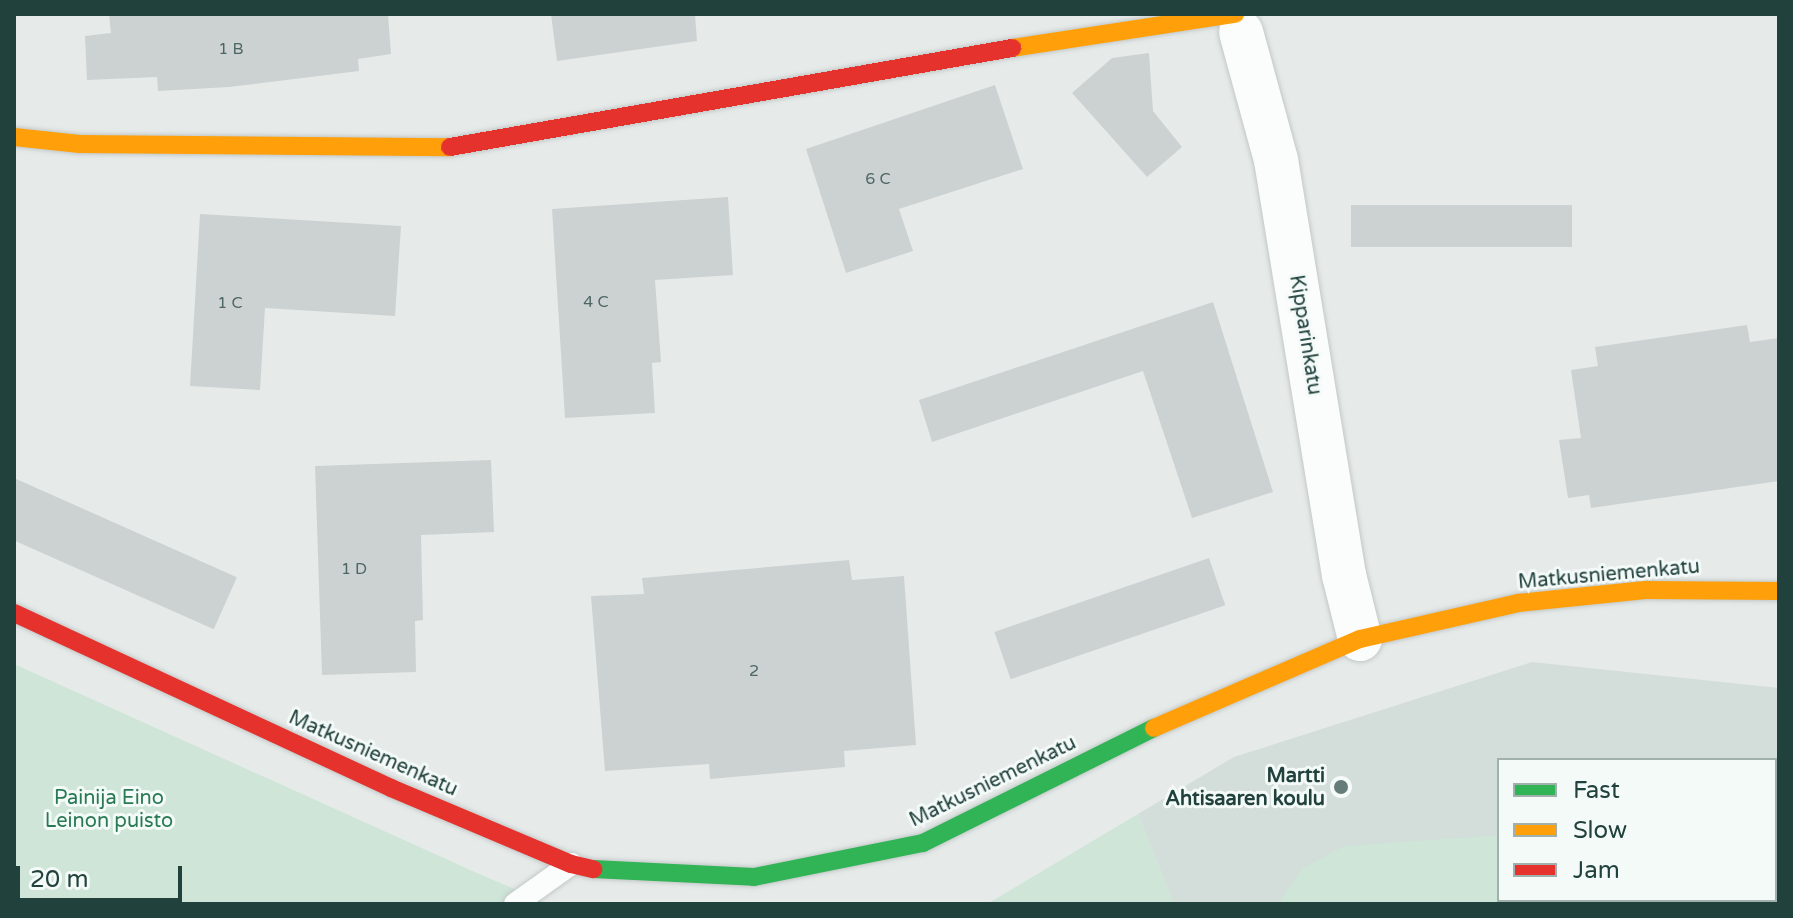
<!DOCTYPE html>
<style>
body{margin:0}
#map{position:relative;width:1793px;height:918px;overflow:hidden;background:#e6ebea;font-family:"Varela Round",sans-serif}
div>[style]{position:absolute}
[style*='--x']{left:calc(var(--x)*1px);top:calc(var(--y)*1px);width:calc(var(--w)*1px);rotate:calc(var(--a)*1deg)}
.built>*{inset:0;background:#d3ddda}
.green>*{inset:0;background:#cee5d8}
.building>*{inset:0;background:#ccd2d1;transform-origin:0 0}
.roads{filter:drop-shadow(0 0 2px #c3c8c7) drop-shadow(0 0 2px #c3c8c7)}
.lane>*{height:22px;margin:-11px;padding:0 11px;transform-origin:11px;border-radius:11px;background:#fbfcfc}
.street>*{height:44px;margin:-22px;padding:0 22px;transform-origin:22px;border-radius:22px;background:#fbfcfc}
.fast>*{height:18px;margin:-9px;padding:0 9px;transform-origin:9px;border-radius:9px;background:#30b455}
.slow>*{height:18px;margin:-9px;padding:0 9px;transform-origin:9px;border-radius:9px;background:#ff9f0a}
.jam>*{height:18px;margin:-9px;padding:0 9px;transform-origin:9px;border-radius:9px;background:#e5322d}
.dots>*{width:22px;height:22px;translate:-50% -50%;box-sizing:border-box;border:4px solid #f4faf8;border-radius:50%}
span{translate:-50% -50%;white-space:nowrap;text-align:center;line-height:1.15;-webkit-text-stroke:6px #f4faf8;paint-order:stroke}
.number-label{font-size:16px;color:#4d6662}
.number-label span{-webkit-text-stroke-width:0}
.street-label{font-size:20px;color:#21413c}
.poi-label{font-size:20px;color:#21413c;font-weight:700}
.right{translate:-100% -50%;text-align:right}
.park-label{font-size:20px;color:#297a53}
.frame{position:absolute;inset:0;border:16px solid #21413c;pointer-events:none}
.legend{position:absolute;left:1497px;top:758px;width:280px;height:144px;box-sizing:border-box;background:#f4faf8;border:2px solid #a0b0ad;margin:0;padding:10px 14px;list-style:none;font-size:24px;color:#21413c}
.legend li{display:flex;align-items:center;gap:16px;height:40px}
.legend b{width:40px;border:2px solid #a0b0ad}
.scale{position:absolute;left:16px;top:866px;width:166px;height:36px;box-sizing:border-box;border:4px solid #21413c;border-top:0;padding-left:10px;font-size:24px;line-height:28px;white-space:nowrap;color:#21413c;-webkit-text-stroke:6px #f4faf8;paint-order:stroke}
</style>
<div id="map">
<div class="built">
<div style="clip-path:polygon(evenodd,1532px 662px,1779px 688px,1779px 904px,1174px 904px,1138px 814px,1234px 757px,1532px 662px,1499px 760px,1775px 760px,1775px 900px,1499px 900px,1499px 760px)"></div>
</div>
<div class="green">
<div style="clip-path:polygon(14px 664px,477px 873px,549px 904px,14px 904px)"></div>
<div style="clip-path:polygon(1138px 814px,1174px 904px,987px 904px)"></div>
<div style="clip-path:polygon(1499px 835px,1499px 900px,1775px 900px,1775px 849px,1779px 855px,1779px 904px,1281px 904px,1281px 899px,1303px 868px,1344px 846px)"></div>
</div>
<div class="building">
<div style="clip-path:polygon(109px 14px,388px 14px,391px 54px,358px 59px,359px 71px,229px 87px,158px 91px,157px 77px,87px 80px,85px 36px,111px 33px)"></div>
<div style="clip-path:polygon(551px 14px,695px 14px,697px 41px,557px 61px)"></div>
<div style="clip-path:polygon(1149px 53px,1153px 111px,1182px 147px,1147px 177px,1072px 93px,1112px 58px)"></div>
<div style="clip-path:polygon(995px 85px,1023px 169px,899px 209px,913px 251px,846px 273px,806px 149px)"></div>
<div style="clip-path:polygon(728px 197px,733px 275px,655px 280px,661px 362px,652px 363px,655px 413px,565px 418px,552px 209px)"></div>
<div style="left:1351px;top:205px;width:221px;height:42px"></div>
<div style="clip-path:polygon(200px 214px,401px 226px,395px 316px,265px 308px,260px 390px,190px 386px)"></div>
<div style="clip-path:polygon(1213px 302px,1273px 492px,1192px 518px,1143px 371px,932px 442px,919px 400px)"></div>
<div style="clip-path:polygon(1747px 325px,1750px 342px,1779px 338px,1779px 481px,1591px 508px,1589px 495px,1568px 498px,1559px 440px,1581px 438px,1571px 370px,1598px 366px,1595px 347px)"></div>
<div style="clip-path:polygon(491px 460px,494px 532px,421px 535px,423px 620px,415px 621px,416px 672px,322px 675px,315px 466px)"></div>
<div style="left:14px;top:478px;width:244px;height:57px;rotate:24deg"></div>
<div style="left:1209px;top:558px;width:50px;height:227px;rotate:71deg"></div>
<div style="clip-path:polygon(849px 560px,852px 580px,904px 576px,916px 745px,844px 751px,845px 767px,710px 779px,709px 764px,605px 771px,591px 596px,644px 594px,642px 578px)"></div>
</div>
<div class="roads">
<div class="lane">
<div style="--x:515;--y:904;--w:69;--a:-35.5"></div>
</div>
<div class="street">
<div style="--x:1241;--y:32;--w:133;--a:74.7"></div>
<div style="--x:1276;--y:160;--w:421;--a:80.7"></div>
<div style="--x:1344;--y:575;--w:66;--a:76"></div>
</div>
<div class="fast">
<div style="--x:593;--y:869;--w:161;--a:2.8"></div>
<div style="--x:754;--y:877;--w:172;--a:-11.4"></div>
<div style="--x:923;--y:843;--w:258;--a:-26.5"></div>
</div>
<div class="slow">
<div style="--x:1012;--y:48;--w:226;--a:-8.7"></div>
<div style="--x:14;--y:137;--w:66;--a:6.1"></div>
<div style="--x:80;--y:144;--w:370;--a:0.5"></div>
<div style="--x:1154;--y:728;--w:224;--a:-23.4"></div>
<div style="--x:1360;--y:639;--w:162;--a:-12.8"></div>
<div style="--x:1518;--y:603;--w:128;--a:-5.8"></div>
<div style="--x:1645;--y:590;--w:134;--a:0.4"></div>
</div>
<div class="jam">
<div style="--x:450;--y:147;--w:571;--a:-9.99"></div>
<div style="--x:14;--y:613;--w:416;--a:24.9"></div>
<div style="--x:391;--y:788;--w:195;--a:22.9"></div>
<div style="--x:571;--y:864;--w:23;--a:13"></div>
</div>
</div>
<div class="dots">
<div style="left:1341px;top:787px;background:#667c79"></div>
</div>
<div class="number-label">
<span style="left:231px;top:49px">1 B</span>
<span style="left:878px;top:179px">6 C</span>
<span style="left:596px;top:302px">4 C</span>
<span style="left:230px;top:303px">1 C</span>
<span style="left:354px;top:569px">1 D</span>
<span style="left:754px;top:671px">2</span>
</div>
<div class="street-label">
<span style="left:1305px;top:335px;rotate:81deg">Kipparinkatu</span>
<span style="left:1609px;top:575px;rotate:-5deg">Matkusniemenkatu</span>
<span style="left:373px;top:754px;rotate:24deg">Matkusniemenkatu</span>
<span style="left:993px;top:782px;rotate:-26deg">Matkusniemenkatu</span>
</div>
<div class="poi-label">
<span class="right" style="left:1325px;top:788px">Martti<br>Ahtisaaren koulu</span>
</div>
<div class="park-label">
<span style="left:109px;top:810px">Painija Eino<br>Leinon puisto</span>
</div>
<div class="frame"></div>
<ul class="legend">
<li><b style="height:10px;background:#30b455"></b>Fast</li>
<li><b style="height:10px;background:#ff9f0a"></b>Slow</li>
<li><b style="height:10px;background:#e5322d"></b>Jam</li>
</ul>
<div class="scale">20 m</div>
</div>
